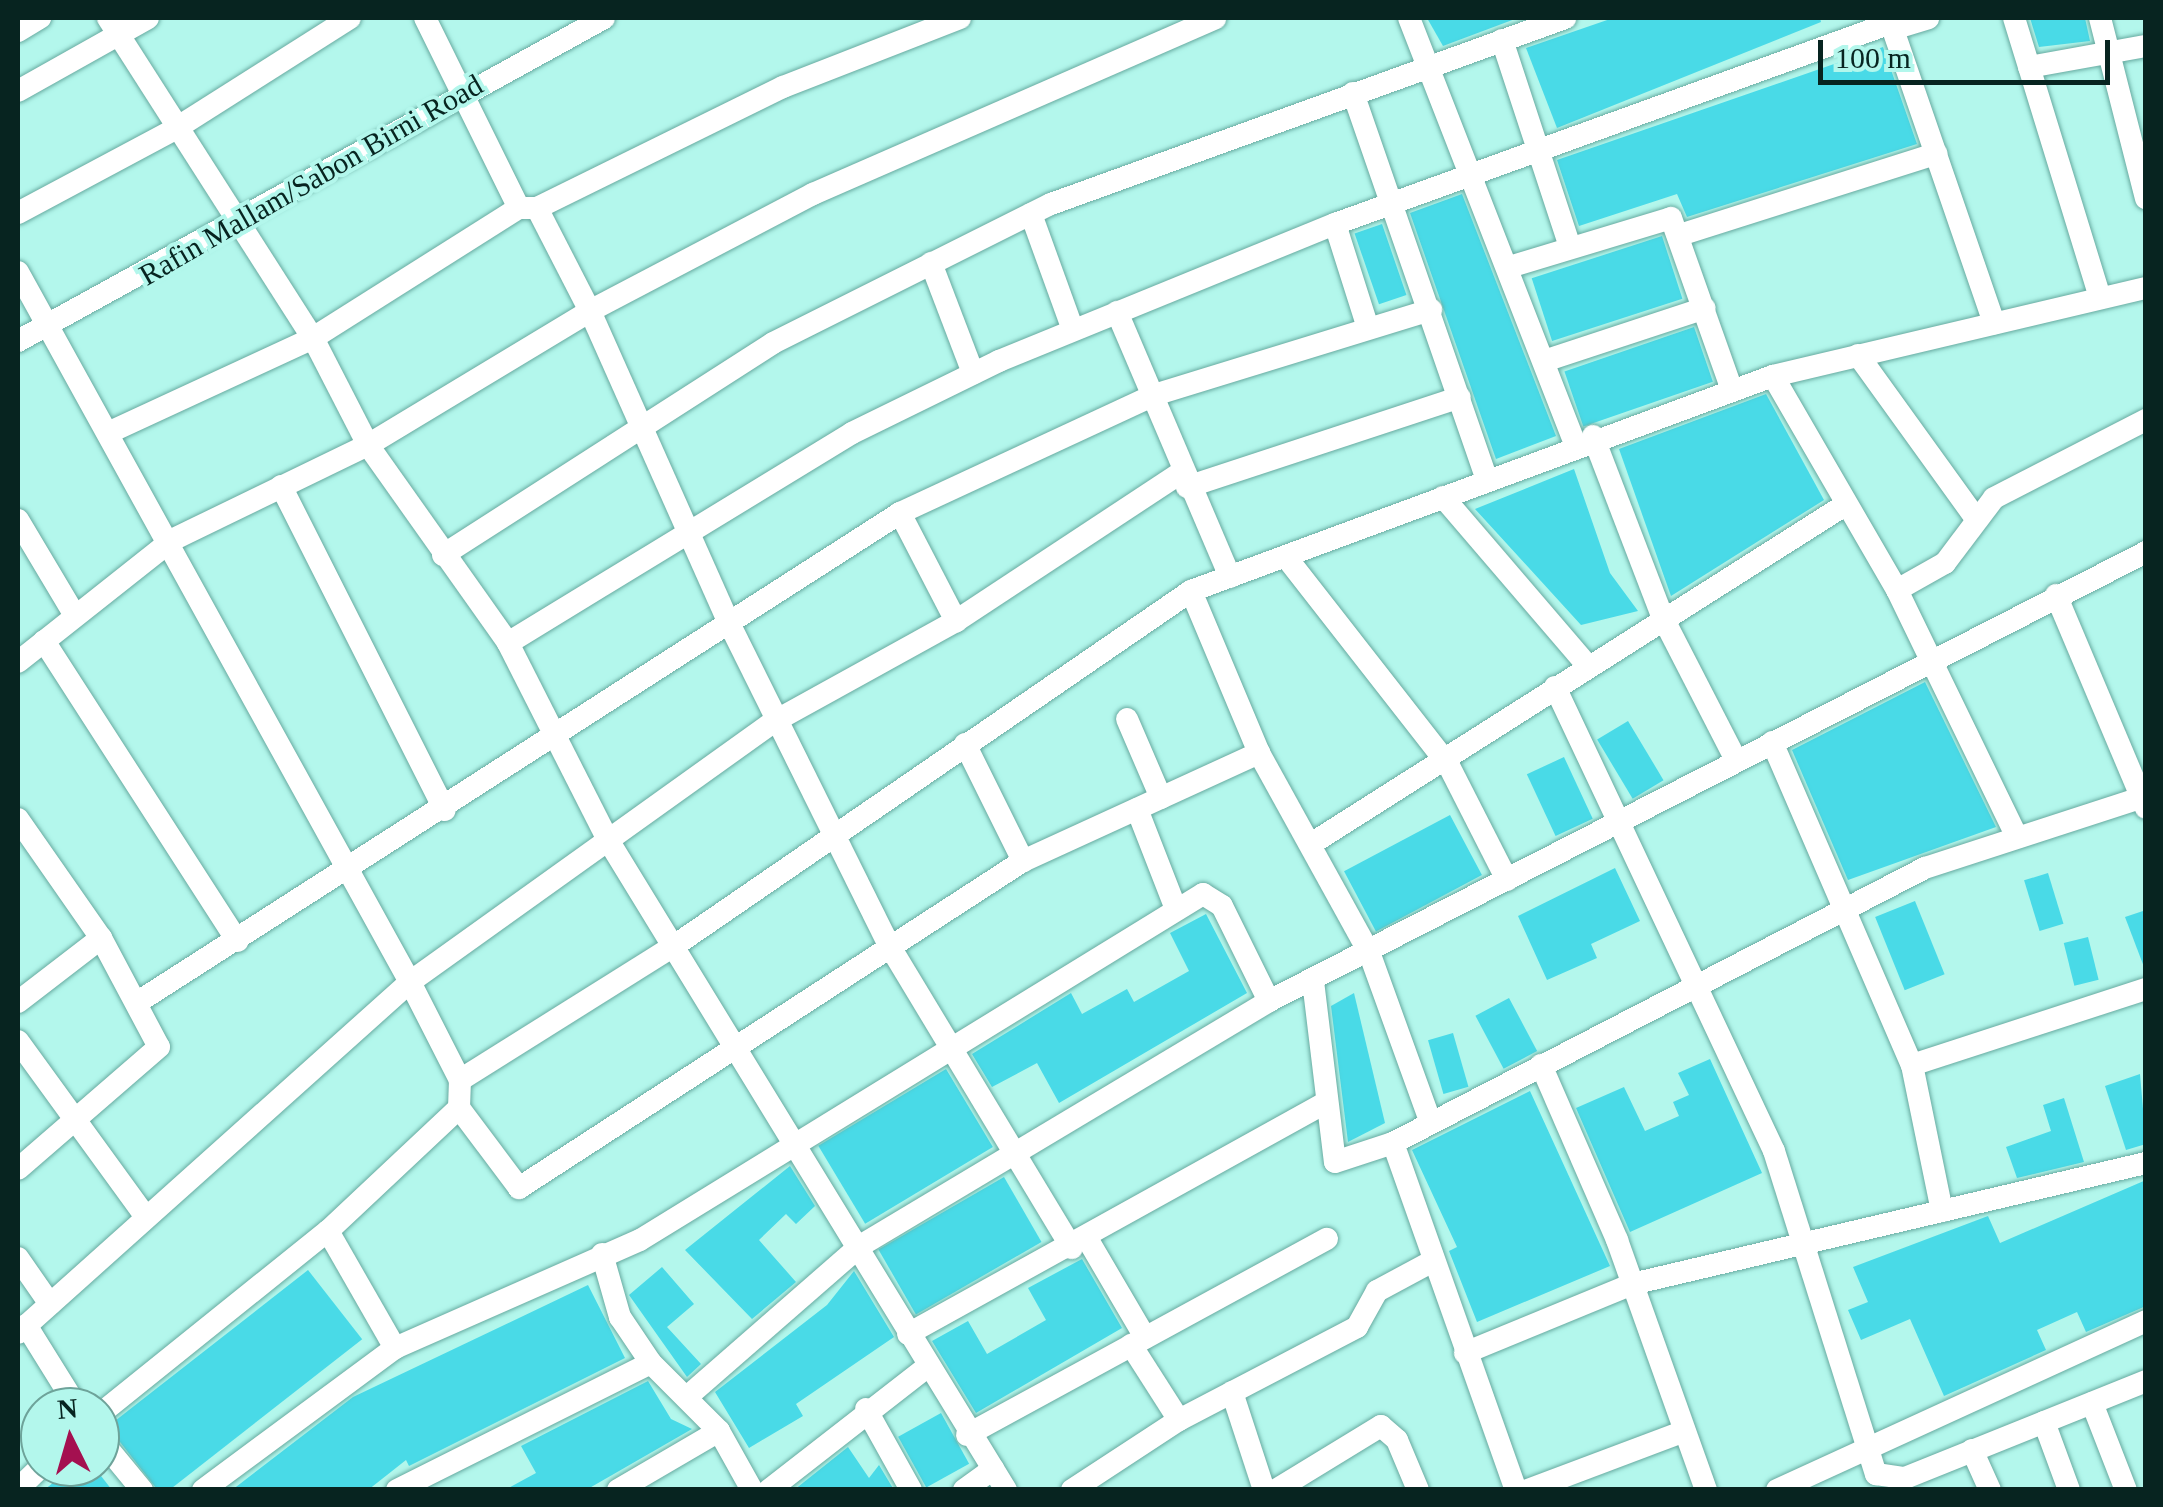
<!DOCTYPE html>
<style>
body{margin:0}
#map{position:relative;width:2163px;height:1507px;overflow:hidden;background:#b3f7ec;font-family:"Times New Roman",serif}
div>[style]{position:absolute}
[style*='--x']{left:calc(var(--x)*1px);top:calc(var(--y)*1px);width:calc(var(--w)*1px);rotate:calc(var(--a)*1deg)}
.building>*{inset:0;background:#49dae7;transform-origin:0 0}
.roads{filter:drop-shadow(0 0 2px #67aaa0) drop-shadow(0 0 2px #67aaa0)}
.minor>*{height:22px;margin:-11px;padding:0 11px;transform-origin:11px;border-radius:11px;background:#fff}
span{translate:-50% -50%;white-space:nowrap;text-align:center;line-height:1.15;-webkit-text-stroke:8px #b3f7ec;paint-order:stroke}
.street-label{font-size:30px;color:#072420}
.frame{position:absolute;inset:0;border:20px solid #072420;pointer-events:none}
.north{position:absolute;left:20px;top:1387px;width:100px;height:100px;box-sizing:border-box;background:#b3f7ec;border:2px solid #6ea39a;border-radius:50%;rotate:355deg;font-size:28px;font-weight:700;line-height:40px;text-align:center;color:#072420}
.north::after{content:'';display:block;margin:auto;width:35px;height:45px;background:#a41050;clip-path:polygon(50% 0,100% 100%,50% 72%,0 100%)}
.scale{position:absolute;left:1818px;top:40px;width:292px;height:45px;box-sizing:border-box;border:5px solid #072420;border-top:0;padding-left:12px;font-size:30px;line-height:35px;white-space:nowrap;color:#072420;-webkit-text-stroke:8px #b3f7ec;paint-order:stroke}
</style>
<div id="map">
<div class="building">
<div style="clip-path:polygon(1427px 18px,1515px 18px,1515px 19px,1443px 46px)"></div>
<div style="clip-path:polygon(1613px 18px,1820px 18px,1821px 22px,1557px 128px,1526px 48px)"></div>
<div style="clip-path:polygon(2030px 18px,2085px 18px,2090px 41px,2039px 47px)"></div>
<div style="clip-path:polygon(1883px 47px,1917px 144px,1687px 217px,1677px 194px,1579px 226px,1557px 160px)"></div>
<div style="clip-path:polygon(1462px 194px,1556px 436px,1496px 459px,1410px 213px)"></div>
<div style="left:1382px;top:224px;width:75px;height:29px;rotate:71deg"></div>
<div style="left:1662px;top:236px;width:66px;height:137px;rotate:72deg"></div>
<div style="left:1694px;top:327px;width:58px;height:137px;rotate:71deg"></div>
<div style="clip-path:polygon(1766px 394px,1824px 500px,1671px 596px,1619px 449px)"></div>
<div style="clip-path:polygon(1574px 469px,1610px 573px,1638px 611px,1581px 625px,1475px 509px)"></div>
<div style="clip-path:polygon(1925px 682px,1996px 827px,1848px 880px,1792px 750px)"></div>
<div style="left:1628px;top:721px;width:69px;height:36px;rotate:59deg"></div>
<div style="left:1564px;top:757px;width:68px;height:41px;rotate:65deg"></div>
<div style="left:1450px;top:815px;width:68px;height:120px;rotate:62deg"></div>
<div style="clip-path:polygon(1615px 868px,1640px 921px,1591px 944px,1597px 958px,1547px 980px,1518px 916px)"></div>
<div style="left:2048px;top:873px;width:53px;height:25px;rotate:73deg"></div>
<div style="left:1915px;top:901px;width:79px;height:43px;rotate:68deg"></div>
<div style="clip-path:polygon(2146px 910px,2146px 967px,2144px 967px,2125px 917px)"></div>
<div style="clip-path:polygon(1206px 914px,1247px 993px,1059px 1103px,1037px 1063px,992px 1087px,972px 1054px,1071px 993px,1082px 1014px,1127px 989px,1134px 1002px,1189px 971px,1170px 933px)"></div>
<div style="left:2088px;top:937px;width:44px;height:25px;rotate:76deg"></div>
<div style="clip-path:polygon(1354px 993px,1385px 1123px,1348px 1142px,1331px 1006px)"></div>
<div style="left:1509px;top:998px;width:60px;height:38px;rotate:62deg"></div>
<div style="left:1453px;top:1033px;width:56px;height:26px;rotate:74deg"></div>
<div style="clip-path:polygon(1710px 1059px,1762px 1173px,1630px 1232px,1576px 1108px,1624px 1087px,1645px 1131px,1679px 1116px,1673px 1102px,1689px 1095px,1678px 1073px)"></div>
<div style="left:946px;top:1069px;width:91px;height:149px;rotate:59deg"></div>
<div style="clip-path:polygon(2140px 1074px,2146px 1144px,2126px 1150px,2105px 1086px)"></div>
<div style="clip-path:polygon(1530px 1091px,1610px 1266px,1477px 1322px,1449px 1251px,1457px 1247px,1412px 1150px)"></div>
<div style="clip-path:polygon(2064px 1098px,2084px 1162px,2017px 1178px,2006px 1147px,2051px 1131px,2043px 1105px)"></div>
<div style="clip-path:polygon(790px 1166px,815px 1206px,796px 1224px,786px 1214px,759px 1240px,796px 1282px,752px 1319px,685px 1250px)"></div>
<div style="left:1004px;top:1177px;width:75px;height:145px;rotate:60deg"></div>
<div style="clip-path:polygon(2146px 1180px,2146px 1306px,2086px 1332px,2077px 1312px,2037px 1330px,2046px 1350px,1944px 1396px,1910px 1319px,1861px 1340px,1848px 1310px,1868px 1302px,1853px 1267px,1988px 1216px,2000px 1243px)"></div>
<div style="clip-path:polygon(1082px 1259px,1122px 1328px,976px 1413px,932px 1341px,968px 1321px,987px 1354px,1046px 1320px,1028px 1288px)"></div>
<div style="clip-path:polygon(662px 1267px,694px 1304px,667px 1327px,701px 1364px,687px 1377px,629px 1295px)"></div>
<div style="left:308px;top:1270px;width:88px;height:254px;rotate:52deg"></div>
<div style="clip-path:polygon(854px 1271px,894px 1337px,796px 1404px,803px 1416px,749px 1448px,715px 1392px,827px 1305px)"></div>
<div style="clip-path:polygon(588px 1285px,625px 1358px,409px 1466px,406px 1460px,368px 1490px,232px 1490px,353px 1397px)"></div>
<div style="clip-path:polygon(648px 1381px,671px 1419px,692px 1429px,586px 1490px,505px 1490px,536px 1473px,521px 1446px)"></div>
<div style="left:941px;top:1413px;width:58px;height:49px;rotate:61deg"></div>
<div style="clip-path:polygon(848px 1447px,869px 1478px,879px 1465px,894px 1490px,794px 1490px)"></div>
<div style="clip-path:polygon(73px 1467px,94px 1467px,112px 1490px,44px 1490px)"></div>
</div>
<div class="roads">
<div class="minor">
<div style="--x:108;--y:18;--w:380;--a:57.4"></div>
<div style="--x:313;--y:338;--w:120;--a:62.8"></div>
<div style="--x:368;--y:445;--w:242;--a:54.7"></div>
<div style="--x:508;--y:643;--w:221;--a:63.1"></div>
<div style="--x:608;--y:840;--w:762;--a:58.52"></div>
<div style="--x:425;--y:18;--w:212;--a:63.7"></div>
<div style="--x:519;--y:208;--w:18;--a:0"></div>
<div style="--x:537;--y:208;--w:116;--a:62.8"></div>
<div style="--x:590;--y:311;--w:337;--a:66"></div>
<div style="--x:727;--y:619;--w:364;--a:63.6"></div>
<div style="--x:889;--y:945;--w:354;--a:58.9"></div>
<div style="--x:1409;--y:18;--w:457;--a:68.7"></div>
<div style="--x:1889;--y:18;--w:323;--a:71"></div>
<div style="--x:2014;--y:18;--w:293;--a:72.9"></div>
<div style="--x:2100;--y:18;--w:186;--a:75.7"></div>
<div style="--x:1893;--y:29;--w:37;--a:-17"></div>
<div style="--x:18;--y:31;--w:26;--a:-31"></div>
<div style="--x:1502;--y:40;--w:218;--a:71.8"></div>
<div style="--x:2029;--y:67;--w:119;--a:-10.2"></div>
<div style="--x:18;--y:91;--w:149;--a:-29.3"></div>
<div style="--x:1353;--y:93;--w:406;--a:70.9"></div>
<div style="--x:537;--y:208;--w:274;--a:-26.2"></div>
<div style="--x:783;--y:87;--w:190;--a:-21.3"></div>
<div style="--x:18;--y:213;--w:178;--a:-28.1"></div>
<div style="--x:175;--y:129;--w:207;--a:-32.4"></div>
<div style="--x:1031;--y:214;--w:123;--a:70.1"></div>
<div style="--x:1335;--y:224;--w:109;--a:72.4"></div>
<div style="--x:1680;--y:235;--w:269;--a:-17.6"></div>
<div style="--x:931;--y:263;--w:118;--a:69.1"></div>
<div style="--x:1509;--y:267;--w:169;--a:-16.8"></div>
<div style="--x:1671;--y:218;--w:182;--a:70.5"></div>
<div style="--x:18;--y:272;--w:811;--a:61.1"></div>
<div style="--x:410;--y:982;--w:110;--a:63"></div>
<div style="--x:460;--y:1080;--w:28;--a:92"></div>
<div style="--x:459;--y:1108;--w:100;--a:53.1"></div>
<div style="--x:519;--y:1188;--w:601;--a:-32.98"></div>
<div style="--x:1023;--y:861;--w:260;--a:-24.6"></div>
<div style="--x:1117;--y:312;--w:288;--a:66.9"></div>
<div style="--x:18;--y:341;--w:669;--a:-28.86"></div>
<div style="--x:1858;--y:355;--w:200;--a:54.2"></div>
<div style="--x:1544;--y:361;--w:169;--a:-18.2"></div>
<div style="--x:1773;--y:376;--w:247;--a:59.9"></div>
<div style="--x:1897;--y:590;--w:275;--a:64.1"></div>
<div style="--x:110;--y:432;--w:224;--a:-24.8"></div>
<div style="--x:313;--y:338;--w:244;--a:-32.3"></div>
<div style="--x:1593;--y:436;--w:193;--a:69"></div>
<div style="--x:1662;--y:616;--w:162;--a:62.8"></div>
<div style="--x:281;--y:486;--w:363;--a:63.2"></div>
<div style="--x:1187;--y:487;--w:287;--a:-18.2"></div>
<div style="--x:1443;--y:497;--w:221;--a:49.4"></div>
<div style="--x:900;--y:513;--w:122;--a:62.6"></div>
<div style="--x:18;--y:520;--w:109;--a:59.2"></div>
<div style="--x:443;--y:555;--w:392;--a:-32.7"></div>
<div style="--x:773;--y:343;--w:311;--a:-26.6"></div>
<div style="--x:1051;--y:204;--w:547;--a:-19.89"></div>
<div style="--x:1286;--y:557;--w:263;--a:52"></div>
<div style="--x:1448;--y:764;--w:130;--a:63"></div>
<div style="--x:1897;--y:590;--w:55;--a:-29.4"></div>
<div style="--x:1945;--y:563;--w:81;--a:-53"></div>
<div style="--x:1994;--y:498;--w:171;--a:-27.2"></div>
<div style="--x:1191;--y:591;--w:176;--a:67.2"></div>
<div style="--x:1259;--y:753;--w:227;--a:61.1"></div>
<div style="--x:1369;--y:952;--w:182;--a:70.1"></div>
<div style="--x:2056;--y:595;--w:231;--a:67.1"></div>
<div style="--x:44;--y:641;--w:357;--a:57.2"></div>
<div style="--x:508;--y:643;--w:403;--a:-31.4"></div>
<div style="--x:852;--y:433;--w:164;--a:-26.1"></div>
<div style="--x:999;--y:361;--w:363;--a:-22.2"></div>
<div style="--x:1335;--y:224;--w:591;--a:-19.88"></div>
<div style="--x:18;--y:662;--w:196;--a:-38.4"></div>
<div style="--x:172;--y:540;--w:218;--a:-25.9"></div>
<div style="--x:368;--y:445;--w:259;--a:-31.1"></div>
<div style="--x:590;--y:311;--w:252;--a:-27.7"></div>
<div style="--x:813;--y:194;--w:439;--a:-23.6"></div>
<div style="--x:1555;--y:687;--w:513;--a:64.73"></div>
<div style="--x:1774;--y:1151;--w:339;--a:72.5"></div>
<div style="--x:1876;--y:1474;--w:29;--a:8"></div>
<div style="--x:1905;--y:1478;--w:260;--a:-21.9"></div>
<div style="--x:1127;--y:719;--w:86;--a:66.7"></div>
<div style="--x:1772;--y:742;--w:352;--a:66.6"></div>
<div style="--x:1912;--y:1065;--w:149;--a:78.4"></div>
<div style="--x:965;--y:744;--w:131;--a:63.6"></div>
<div style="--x:1137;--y:809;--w:107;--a:68.7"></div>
<div style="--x:18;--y:819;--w:145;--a:55.1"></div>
<div style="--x:101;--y:938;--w:123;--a:62"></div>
<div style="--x:159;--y:1047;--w:186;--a:139.1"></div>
<div style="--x:1311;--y:844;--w:633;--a:-32.41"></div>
<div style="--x:1313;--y:981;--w:182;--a:83.1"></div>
<div style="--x:1335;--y:1162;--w:61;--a:-18.1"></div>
<div style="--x:1393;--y:1143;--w:599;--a:-27.34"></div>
<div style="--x:1925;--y:868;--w:232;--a:-18"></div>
<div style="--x:18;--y:1002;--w:105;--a:-37.6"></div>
<div style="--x:138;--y:1002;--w:905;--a:-32.69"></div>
<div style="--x:900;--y:513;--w:280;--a:-24.9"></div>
<div style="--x:1154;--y:395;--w:290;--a:-17.1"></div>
<div style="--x:18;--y:1041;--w:218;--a:54"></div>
<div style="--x:1541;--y:1065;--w:191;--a:66.5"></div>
<div style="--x:1617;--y:1240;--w:265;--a:70.4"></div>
<div style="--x:1912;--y:1065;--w:246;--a:-18"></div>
<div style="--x:460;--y:1080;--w:252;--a:-32.1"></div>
<div style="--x:674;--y:946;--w:627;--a:-34.48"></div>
<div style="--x:1191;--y:591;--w:620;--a:-20.28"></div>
<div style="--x:1773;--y:376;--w:383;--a:-13.3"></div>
<div style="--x:1393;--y:1143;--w:368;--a:70.5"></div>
<div style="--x:328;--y:1231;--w:135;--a:60.2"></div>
<div style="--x:1088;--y:1240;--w:113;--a:59.6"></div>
<div style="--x:602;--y:1254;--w:66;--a:74.1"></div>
<div style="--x:620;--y:1317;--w:55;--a:56"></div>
<div style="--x:651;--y:1363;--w:96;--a:45"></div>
<div style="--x:719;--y:1431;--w:68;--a:60.8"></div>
<div style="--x:18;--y:1258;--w:56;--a:55.2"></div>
<div style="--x:26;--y:1325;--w:97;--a:58.1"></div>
<div style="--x:18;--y:1333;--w:526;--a:-41.84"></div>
<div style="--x:410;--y:982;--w:449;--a:-35.6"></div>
<div style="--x:775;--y:721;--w:207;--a:-28.9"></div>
<div style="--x:956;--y:621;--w:271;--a:-33.4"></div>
<div style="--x:908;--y:1334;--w:478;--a:-29"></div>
<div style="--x:1131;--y:1345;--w:89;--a:57.4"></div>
<div style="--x:1465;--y:1353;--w:181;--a:-22.4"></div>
<div style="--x:1632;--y:1284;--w:528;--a:-13.25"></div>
<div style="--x:1232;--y:1392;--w:103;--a:71.9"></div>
<div style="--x:688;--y:1396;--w:228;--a:-41.1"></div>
<div style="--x:860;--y:1246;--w:477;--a:-30.9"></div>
<div style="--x:1269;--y:1001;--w:985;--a:-27.11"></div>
<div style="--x:2092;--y:1403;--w:93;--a:68.7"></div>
<div style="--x:866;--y:1409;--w:93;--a:60.9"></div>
<div style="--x:100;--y:1414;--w:292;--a:-38.8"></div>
<div style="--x:328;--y:1231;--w:180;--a:-43.2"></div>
<div style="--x:2044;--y:1422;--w:72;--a:69.8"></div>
<div style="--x:967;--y:1435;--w:410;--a:-28.6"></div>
<div style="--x:100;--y:1439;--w:66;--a:50.5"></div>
<div style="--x:1972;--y:1450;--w:44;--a:65.8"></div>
<div style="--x:18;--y:1489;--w:32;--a:-44"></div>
<div style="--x:203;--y:1490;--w:239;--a:-36.5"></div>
<div style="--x:395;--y:1348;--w:268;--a:-23.8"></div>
<div style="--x:640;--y:1240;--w:661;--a:-31.57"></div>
<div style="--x:1203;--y:894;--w:22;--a:32"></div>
<div style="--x:1222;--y:906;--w:106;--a:63.7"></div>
<div style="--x:397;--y:1490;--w:284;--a:-26.6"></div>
<div style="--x:618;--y:1490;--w:117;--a:-30.3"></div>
<div style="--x:769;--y:1490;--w:200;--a:-37.9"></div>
<div style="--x:964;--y:1490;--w:36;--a:-36"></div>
<div style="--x:1072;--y:1490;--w:128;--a:-33.2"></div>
<div style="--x:1179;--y:1420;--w:201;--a:-27.6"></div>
<div style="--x:1357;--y:1327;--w:41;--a:-60.9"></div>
<div style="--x:1377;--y:1291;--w:64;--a:-28.2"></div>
<div style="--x:1276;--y:1490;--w:123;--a:-31.4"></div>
<div style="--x:1381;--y:1426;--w:21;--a:41"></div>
<div style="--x:1397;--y:1440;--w:54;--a:67.2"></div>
<div style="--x:1528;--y:1490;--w:165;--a:-20.6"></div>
<div style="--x:1777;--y:1490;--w:406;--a:-24.6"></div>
</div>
</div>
<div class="street-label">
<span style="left:311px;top:180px;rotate:-30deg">Rafin Mallam/Sabon Birni Road</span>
</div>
<div class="frame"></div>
<div class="north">N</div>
<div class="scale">100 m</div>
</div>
